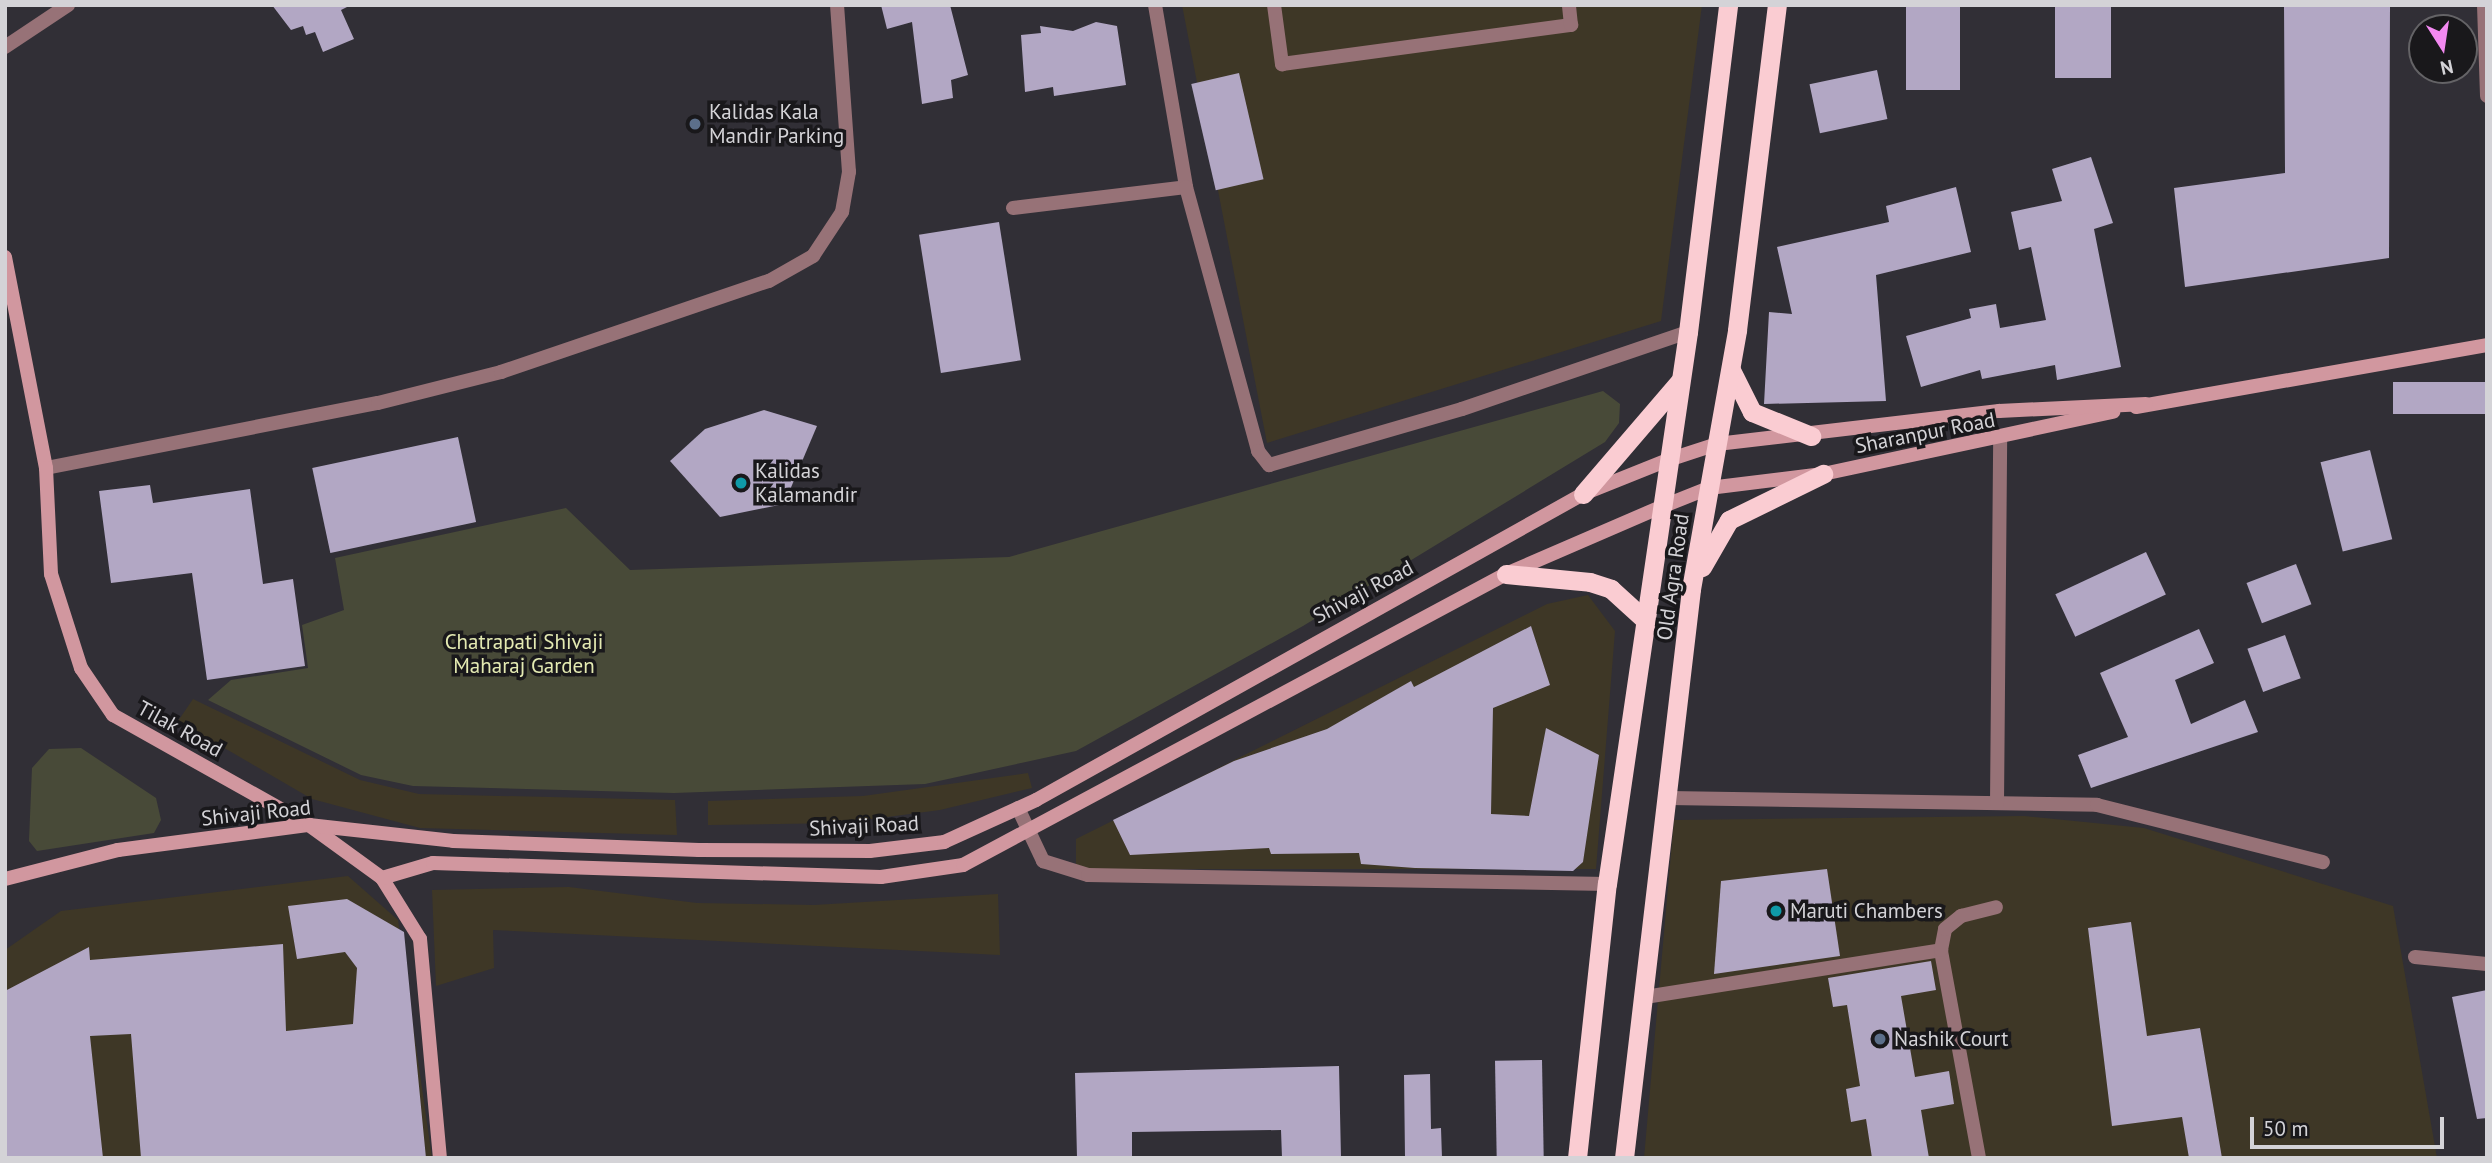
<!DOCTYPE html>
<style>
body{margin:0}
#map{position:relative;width:2492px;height:1163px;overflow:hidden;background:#312f36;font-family:"PT Sans",sans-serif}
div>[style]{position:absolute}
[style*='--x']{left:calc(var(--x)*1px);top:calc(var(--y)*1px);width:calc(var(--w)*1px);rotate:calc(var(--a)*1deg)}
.commercial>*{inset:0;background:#3e3726}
.green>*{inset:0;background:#484a38}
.building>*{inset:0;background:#b2a7c4;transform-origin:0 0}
.service>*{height:14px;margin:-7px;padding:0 7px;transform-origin:7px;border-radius:7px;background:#977277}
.minor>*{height:14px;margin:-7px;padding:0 7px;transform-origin:7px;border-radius:7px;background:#977277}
.tertiary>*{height:14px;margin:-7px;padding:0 7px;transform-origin:7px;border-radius:7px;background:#977277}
.secondary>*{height:14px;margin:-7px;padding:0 7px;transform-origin:7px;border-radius:7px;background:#d1979f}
.trunk>*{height:19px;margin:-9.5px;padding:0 9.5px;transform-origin:9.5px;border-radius:9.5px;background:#faccd2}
.dots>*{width:19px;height:19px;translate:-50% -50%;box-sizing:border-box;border:4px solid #19181b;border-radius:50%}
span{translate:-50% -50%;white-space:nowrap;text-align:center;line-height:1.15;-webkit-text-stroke:7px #19181b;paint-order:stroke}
.poi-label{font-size:21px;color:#d4d3d7}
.left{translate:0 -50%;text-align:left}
.street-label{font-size:21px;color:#d4d3d7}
.park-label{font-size:21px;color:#e4eab2}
.frame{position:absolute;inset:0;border:7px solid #d4d3d7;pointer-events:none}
.north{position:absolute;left:2408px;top:14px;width:70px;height:70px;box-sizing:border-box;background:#19181b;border:2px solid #646366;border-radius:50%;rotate:168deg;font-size:19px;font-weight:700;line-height:28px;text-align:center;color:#d4d3d7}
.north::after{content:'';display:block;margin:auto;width:24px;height:32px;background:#f389f1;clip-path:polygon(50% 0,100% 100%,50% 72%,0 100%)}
.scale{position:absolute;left:2250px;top:1117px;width:194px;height:32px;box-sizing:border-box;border:4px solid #d4d3d7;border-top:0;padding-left:9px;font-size:21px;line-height:24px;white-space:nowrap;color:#d4d3d7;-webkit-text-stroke:5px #19181b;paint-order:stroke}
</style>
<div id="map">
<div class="commercial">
<div style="clip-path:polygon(1182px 5px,1702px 5px,1661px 321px,1267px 443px)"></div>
<div style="clip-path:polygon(1588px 595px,1615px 631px,1596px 869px,1076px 869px,1076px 839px,1547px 604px)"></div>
<div style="clip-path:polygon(193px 699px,360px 780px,419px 794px,675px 800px,677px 835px,420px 828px,312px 799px,178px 721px)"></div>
<div style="clip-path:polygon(1028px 773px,1032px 788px,940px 810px,842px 823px,708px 825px,708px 801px,863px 796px)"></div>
<div style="clip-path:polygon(2024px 816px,2144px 828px,2393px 906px,2437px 1158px,1644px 1158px,1674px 820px)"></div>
<div style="clip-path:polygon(348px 876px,398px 920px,432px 1158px,5px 1158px,5px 950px,61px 911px)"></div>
<div style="clip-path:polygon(569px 887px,697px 903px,814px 905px,998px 894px,1000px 955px,493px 930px,494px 968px,436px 986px,432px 890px)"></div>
</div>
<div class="green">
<div style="clip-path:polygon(1603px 391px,1620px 404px,1619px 423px,1605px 442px,1303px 626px,1076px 751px,925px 784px,674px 793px,413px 786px,361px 775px,208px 700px,231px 680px,308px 668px,302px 625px,344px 610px,335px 558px,566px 508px,630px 570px,1009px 557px)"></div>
<div style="clip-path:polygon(81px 748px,156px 798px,161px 820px,154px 833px,37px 851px,29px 841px,32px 768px,49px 749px)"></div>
</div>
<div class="building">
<div style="clip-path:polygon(272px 5px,351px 5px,341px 10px,354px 39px,323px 52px,315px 32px,306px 35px,303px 26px,291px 30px)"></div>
<div style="clip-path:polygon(881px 5px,950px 5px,968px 75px,951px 80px,953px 98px,922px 104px,912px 22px,887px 29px)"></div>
<div style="left:1906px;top:5px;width:54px;height:85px"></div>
<div style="left:2055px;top:5px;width:56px;height:73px"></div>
<div style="clip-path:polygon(2284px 5px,2390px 5px,2389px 258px,2185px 287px,2174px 188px,2285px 173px)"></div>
<div style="clip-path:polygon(1096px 22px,1117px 26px,1126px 85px,1054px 96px,1053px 87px,1025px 92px,1021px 35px,1041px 33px,1040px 26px,1073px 31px)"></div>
<div style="left:1877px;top:70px;width:50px;height:69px;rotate:78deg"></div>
<div style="left:1239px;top:73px;width:109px;height:49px;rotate:77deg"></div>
<div style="clip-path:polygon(2091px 157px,2113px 223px,2094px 229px,2121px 367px,2057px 380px,2055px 365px,1982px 379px,1980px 370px,1921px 387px,1906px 336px,1971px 318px,1969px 309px,1996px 304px,2000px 328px,2046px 320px,2031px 247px,2019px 250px,2011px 212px,2062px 201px,2052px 169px)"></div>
<div style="clip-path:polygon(1956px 187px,1971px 252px,1876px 275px,1886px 401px,1764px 404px,1769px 312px,1792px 314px,1777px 247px,1889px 222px,1886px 206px)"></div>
<div style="left:999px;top:222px;width:140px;height:81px;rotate:81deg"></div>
<div style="left:2487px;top:382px;width:32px;height:94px;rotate:90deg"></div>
<div style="clip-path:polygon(764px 410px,817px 426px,784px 504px,720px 517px,670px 461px,705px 429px)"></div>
<div style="left:458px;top:437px;width:87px;height:149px;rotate:78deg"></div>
<div style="left:2370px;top:450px;width:92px;height:51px;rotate:76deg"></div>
<div style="clip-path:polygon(150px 485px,153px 503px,250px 489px,263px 584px,293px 579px,305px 666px,207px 680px,192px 573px,111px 583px,99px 491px)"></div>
<div style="left:2146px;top:552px;width:47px;height:100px;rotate:65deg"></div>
<div style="left:2296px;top:564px;width:43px;height:53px;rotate:69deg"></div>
<div style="clip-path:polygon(1531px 626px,1550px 685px,1493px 708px,1491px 814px,1529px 816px,1546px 728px,1599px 755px,1583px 862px,1573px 871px,1415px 868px,1361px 864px,1359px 853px,1271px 854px,1269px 848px,1130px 855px,1113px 820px,1234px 761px,1327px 729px,1411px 681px,1414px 687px)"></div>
<div style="clip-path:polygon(2199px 629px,2214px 663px,2175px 680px,2191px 724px,2245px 700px,2258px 732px,2091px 788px,2078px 755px,2128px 737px,2100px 673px)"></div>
<div style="left:2285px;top:635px;width:46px;height:40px;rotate:70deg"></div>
<div style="clip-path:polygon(1827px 869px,1840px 956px,1714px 974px,1721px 881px)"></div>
<div style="clip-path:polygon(347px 899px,404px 932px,426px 1158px,141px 1158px,131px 1034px,90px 1036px,103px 1158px,5px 1158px,5px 991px,89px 947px,90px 960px,283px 944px,286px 1031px,353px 1024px,357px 968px,345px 952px,297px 959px,288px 906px)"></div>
<div style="clip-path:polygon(2131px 922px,2147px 1036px,2200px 1028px,2222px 1158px,2189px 1158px,2182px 1117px,2112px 1126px,2088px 928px)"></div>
<div style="clip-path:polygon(1931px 961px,1936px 990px,1901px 996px,1915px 1077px,1949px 1071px,1954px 1104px,1921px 1110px,1929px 1158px,1872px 1158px,1866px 1119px,1851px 1122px,1846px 1089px,1860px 1086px,1847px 1005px,1833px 1007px,1828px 978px)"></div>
<div style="clip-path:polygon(2487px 990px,2487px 1118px,2477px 1119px,2452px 997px)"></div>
<div style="left:1542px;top:1060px;width:98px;height:47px;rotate:89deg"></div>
<div style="clip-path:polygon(1339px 1066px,1341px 1158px,1282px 1158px,1281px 1130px,1132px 1132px,1132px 1158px,1077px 1158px,1075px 1073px)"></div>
<div style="clip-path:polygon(1430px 1074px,1431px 1129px,1441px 1128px,1442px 1158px,1405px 1158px,1404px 1075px)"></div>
</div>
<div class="service">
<div style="--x:1274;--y:5;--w:60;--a:82.3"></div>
<div style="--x:1282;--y:64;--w:292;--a:-7.7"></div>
<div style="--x:1571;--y:25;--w:20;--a:-96"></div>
<div style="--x:1669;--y:798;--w:428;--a:0.9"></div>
<div style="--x:2097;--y:805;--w:233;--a:14.2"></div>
<div style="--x:1997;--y:803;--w:363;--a:-89.5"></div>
<div style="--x:1645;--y:997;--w:300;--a:-9"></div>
<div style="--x:1979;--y:1158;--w:211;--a:-100.4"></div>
<div style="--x:1941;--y:950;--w:21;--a:-79"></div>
<div style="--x:1945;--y:929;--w:21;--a:-39"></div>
<div style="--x:1961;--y:916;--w:36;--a:-14"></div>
</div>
<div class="minor">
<div style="--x:1155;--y:5;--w:185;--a:80.3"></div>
<div style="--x:1013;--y:208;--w:174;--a:-6.9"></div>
<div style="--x:1186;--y:187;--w:274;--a:74.7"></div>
<div style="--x:1258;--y:451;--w:18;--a:52"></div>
<div style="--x:1269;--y:465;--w:201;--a:-16.2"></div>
<div style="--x:1462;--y:409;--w:239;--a:-18.8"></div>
<div style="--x:46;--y:468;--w:338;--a:-11.1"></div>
<div style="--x:378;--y:403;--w:127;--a:-14.1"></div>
<div style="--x:501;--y:372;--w:283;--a:-18.8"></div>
<div style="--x:769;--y:281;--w:51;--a:-29.6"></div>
<div style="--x:813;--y:256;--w:53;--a:-56.6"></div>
<div style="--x:842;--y:212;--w:41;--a:-80.1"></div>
<div style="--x:849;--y:172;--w:167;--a:-94.1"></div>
<div style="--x:1018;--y:808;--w:59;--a:64.7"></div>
<div style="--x:1043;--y:861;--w:47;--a:17.3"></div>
<div style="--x:1088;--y:875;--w:519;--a:0.99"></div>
<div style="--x:2415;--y:957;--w:72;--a:5.6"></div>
</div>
<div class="tertiary">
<div style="--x:2484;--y:5;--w:91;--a:88.1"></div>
<div style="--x:5;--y:47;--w:76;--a:-33.7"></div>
</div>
<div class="secondary">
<div style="--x:5;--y:257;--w:215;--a:79"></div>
<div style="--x:46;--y:468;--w:106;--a:87.3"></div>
<div style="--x:51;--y:574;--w:99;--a:72.3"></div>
<div style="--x:81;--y:668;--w:57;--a:55.8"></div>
<div style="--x:113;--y:715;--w:225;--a:29.3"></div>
<div style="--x:309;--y:825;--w:90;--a:36"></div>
<div style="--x:382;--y:878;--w:72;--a:58.1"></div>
<div style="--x:420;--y:939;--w:220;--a:84.8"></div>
<div style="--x:2136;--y:407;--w:356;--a:-10"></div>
<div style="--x:382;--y:878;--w:53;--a:-16.4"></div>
<div style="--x:433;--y:863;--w:448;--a:1.8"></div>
<div style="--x:881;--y:877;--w:83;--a:-8.3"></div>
<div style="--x:963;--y:865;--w:616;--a:-28.19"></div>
<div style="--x:1506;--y:574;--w:169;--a:-23.4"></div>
<div style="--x:1661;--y:507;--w:52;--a:-21.6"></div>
<div style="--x:1709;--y:488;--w:115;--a:-7"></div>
<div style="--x:1823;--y:474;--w:297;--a:-12.1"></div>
<div style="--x:5;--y:879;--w:117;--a:-14.4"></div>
<div style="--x:118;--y:850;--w:193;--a:-7.5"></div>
<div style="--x:309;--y:825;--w:145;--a:6.3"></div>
<div style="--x:453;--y:841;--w:246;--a:2.1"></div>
<div style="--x:699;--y:850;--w:171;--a:0.3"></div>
<div style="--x:870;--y:851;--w:75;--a:-6.9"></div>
<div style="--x:944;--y:842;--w:101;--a:-24.5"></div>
<div style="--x:1036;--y:800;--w:627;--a:-29.22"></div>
<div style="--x:1583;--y:494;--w:92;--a:-21.8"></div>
<div style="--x:1668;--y:460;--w:52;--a:-18.1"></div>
<div style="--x:1717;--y:444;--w:284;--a:-6.7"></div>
<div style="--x:1999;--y:411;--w:147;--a:-2.7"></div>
</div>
<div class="trunk">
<div style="--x:1731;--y:370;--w:47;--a:63.4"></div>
<div style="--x:1752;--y:412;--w:64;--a:22.1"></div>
<div style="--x:1583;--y:494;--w:149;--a:-49.4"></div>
<div style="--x:1702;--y:567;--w:54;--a:-60.1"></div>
<div style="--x:1729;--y:520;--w:105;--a:-26.1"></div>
<div style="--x:1506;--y:574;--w:84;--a:5.4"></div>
<div style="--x:1590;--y:582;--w:22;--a:18"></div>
<div style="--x:1611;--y:589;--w:45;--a:42.3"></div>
<div style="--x:1577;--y:1158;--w:276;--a:-83.8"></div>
<div style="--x:1607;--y:884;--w:558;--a:-81.65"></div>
<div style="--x:1688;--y:332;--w:329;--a:-83"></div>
<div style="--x:1624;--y:1158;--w:573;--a:-83.28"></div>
<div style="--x:1691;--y:589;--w:263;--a:-79.9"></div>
<div style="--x:1737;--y:330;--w:327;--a:-83"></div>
</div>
<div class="dots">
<div style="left:695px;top:124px;background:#5c6f8a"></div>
<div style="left:741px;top:483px;background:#0f9aa8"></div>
<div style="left:1776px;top:911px;background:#0f9aa8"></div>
<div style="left:1880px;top:1039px;background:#5c6f8a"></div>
</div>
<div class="poi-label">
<span class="left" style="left:709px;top:124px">Kalidas Kala<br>Mandir Parking</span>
<span class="left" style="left:755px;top:483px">Kalidas<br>Kalamandir</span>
<span class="left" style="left:1790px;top:911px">Maruti Chambers</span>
<span class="left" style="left:1894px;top:1039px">Nashik Court</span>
</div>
<div class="street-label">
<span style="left:1925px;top:433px;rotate:-11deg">Sharanpur Road</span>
<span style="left:1673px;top:577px;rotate:-82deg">Old Agra Road</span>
<span style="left:1363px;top:592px;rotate:-28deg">Shivaji Road</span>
<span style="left:180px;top:729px;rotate:29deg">Tilak Road</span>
<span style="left:256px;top:813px;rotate:-6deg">Shivaji Road</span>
<span style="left:864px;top:826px;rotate:-3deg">Shivaji Road</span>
</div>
<div class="park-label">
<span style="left:524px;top:654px">Chatrapati Shivaji<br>Maharaj Garden</span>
</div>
<div class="frame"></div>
<div class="north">N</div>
<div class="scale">50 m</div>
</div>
